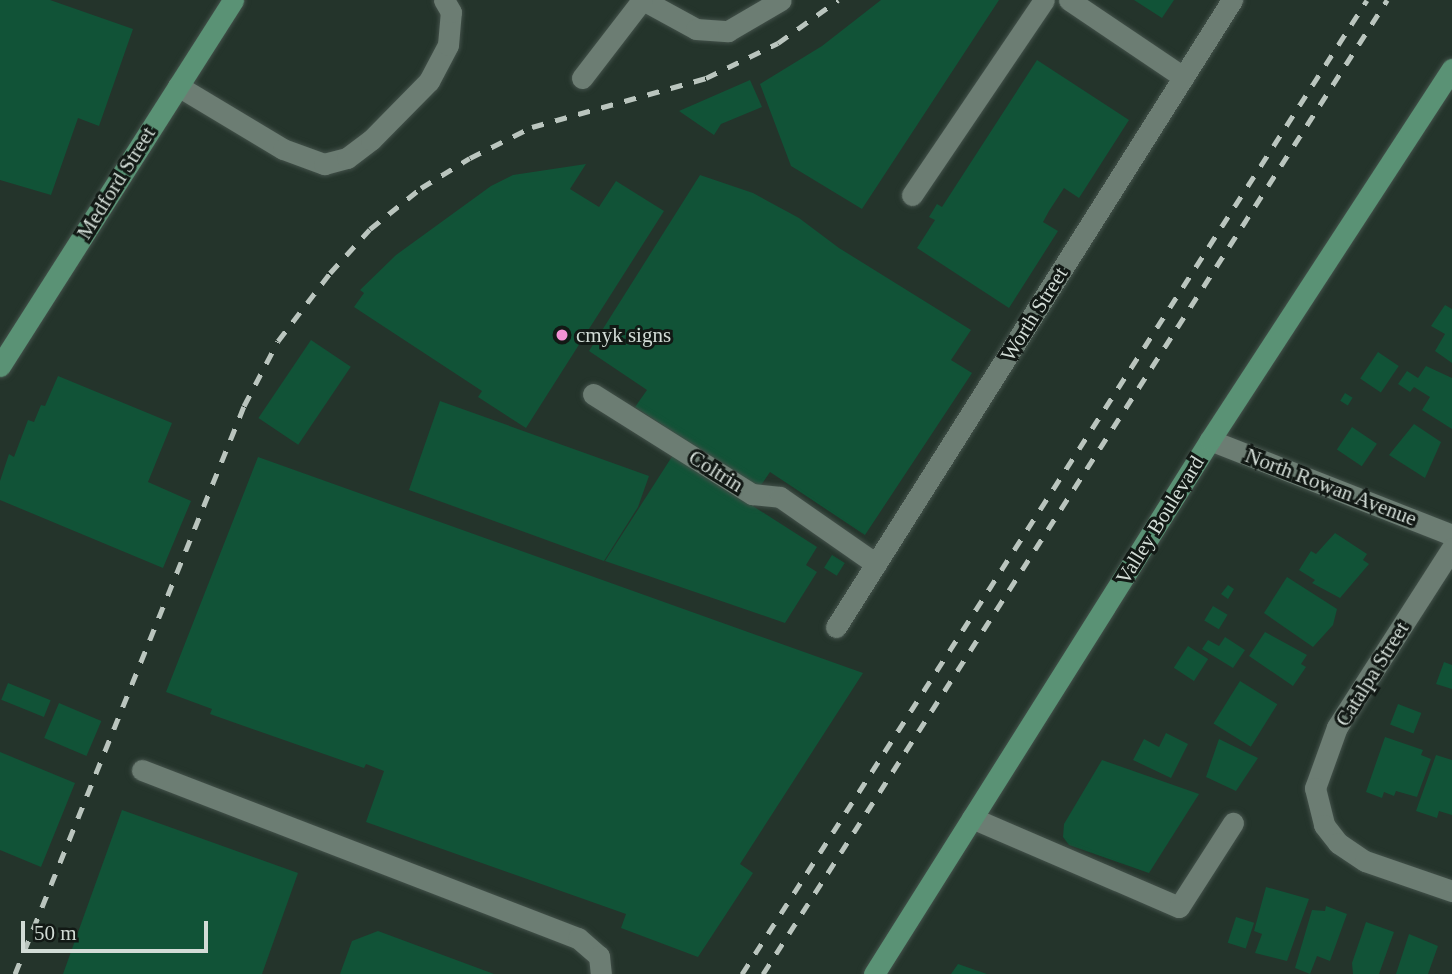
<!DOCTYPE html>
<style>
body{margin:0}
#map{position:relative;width:1452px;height:974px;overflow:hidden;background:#24342b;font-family:Georgia,serif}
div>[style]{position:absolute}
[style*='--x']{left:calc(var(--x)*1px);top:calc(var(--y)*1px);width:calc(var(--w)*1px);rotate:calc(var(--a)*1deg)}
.building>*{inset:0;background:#115337;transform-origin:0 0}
.roads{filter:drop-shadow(0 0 2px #43514a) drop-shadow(0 0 2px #43514a)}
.minor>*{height:21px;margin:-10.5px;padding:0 10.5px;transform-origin:10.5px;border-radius:10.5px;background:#6c7d73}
.major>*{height:21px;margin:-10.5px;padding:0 10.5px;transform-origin:10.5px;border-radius:10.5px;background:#5a9275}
.rail>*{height:5px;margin-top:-2.5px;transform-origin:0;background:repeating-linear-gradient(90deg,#bac5be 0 12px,transparent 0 24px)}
.dots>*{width:19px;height:19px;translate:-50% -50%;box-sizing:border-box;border:4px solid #121915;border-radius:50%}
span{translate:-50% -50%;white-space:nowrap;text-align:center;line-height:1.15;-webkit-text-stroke:6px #121915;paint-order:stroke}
.street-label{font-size:21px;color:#d2dcd6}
.poi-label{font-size:21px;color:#d2dcd6}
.left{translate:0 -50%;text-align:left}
.scale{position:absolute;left:21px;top:921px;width:187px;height:32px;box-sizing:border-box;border:4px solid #d2dcd6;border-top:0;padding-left:9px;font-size:21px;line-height:24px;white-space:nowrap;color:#d2dcd6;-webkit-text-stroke:5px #121915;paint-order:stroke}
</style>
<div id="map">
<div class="building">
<div style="clip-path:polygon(0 0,50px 0,133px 29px,99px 126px,78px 118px,51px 195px,0 180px)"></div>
<div style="clip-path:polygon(881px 0,999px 0,862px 209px,791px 166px,760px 84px,822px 46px)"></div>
<div style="clip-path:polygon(1134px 0,1174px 0,1162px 18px)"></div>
<div style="clip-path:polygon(1037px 60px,1129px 120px,1079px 198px,1064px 188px,1049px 211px,1043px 222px,1058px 231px,1009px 308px,917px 248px,935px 220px,929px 217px,937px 204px,942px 207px)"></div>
<div style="clip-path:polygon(750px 80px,762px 107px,721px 124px,714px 135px,679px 111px)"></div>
<div style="clip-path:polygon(586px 164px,570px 189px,599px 207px,616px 181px,664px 211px,526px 428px,478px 397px,482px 391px,354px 307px,364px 293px,360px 290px,396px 255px,491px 186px,513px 175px)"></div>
<div style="clip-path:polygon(700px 175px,753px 193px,799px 218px,839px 248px,971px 330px,951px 360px,972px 373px,865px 535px,770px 472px,759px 488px,635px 407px,647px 390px,589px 351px)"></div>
<div style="clip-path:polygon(1445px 305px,1452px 309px,1452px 363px,1435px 351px,1445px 334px,1431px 326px)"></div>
<div style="left:311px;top:340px;width:48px;height:94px;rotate:34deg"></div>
<div style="left:1378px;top:352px;width:25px;height:32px;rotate:34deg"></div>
<div style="clip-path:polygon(1426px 366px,1452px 378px,1452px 429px,1422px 410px,1430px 397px,1414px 387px,1410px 392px,1398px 384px,1407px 371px,1418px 378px)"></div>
<div style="clip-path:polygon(58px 376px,172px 423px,148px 482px,191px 501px,163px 568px,0 500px,0 481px,9px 454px,14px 457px,28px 420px,34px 422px,41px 405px,45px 406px)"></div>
<div style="left:1345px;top:393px;width:9px;height:9px;rotate:32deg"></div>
<div style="clip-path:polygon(440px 401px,649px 476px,638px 507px,604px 561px,409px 490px)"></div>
<div style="clip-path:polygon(1414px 424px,1441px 442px,1425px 478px,1389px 455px)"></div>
<div style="left:1352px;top:427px;width:30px;height:27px;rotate:34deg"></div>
<div style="clip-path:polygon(673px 455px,817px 547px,806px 565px,817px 572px,785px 623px,605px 561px)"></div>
<div style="clip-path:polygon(258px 457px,863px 673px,740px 864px,753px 873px,698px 957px,621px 928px,626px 914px,366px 822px,384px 771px,366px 764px,364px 768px,210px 714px,212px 709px,166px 692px)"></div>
<div style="clip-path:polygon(1335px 533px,1367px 554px,1363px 560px,1369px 564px,1340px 598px,1312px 583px,1315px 580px,1299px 570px,1311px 551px,1316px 554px)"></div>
<div style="left:832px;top:555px;width:15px;height:15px;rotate:32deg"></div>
<div style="clip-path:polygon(1287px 577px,1337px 609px,1333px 625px,1313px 647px,1264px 613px)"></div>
<div style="clip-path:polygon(1228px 585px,1234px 589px,1228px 599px,1221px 594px)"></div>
<div style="left:1213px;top:606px;width:17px;height:17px;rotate:31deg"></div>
<div style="clip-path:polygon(1265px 632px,1307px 655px,1301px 664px,1306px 667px,1293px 686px,1249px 656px)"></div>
<div style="clip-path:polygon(1225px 637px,1245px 650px,1233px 668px,1202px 649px,1208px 640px,1219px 646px)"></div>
<div style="left:1188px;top:646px;width:24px;height:26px;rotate:33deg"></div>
<div style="clip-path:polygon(1444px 662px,1452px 665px,1452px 689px,1436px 684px)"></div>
<div style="left:1240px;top:681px;width:44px;height:50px;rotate:32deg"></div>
<div style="left:8px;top:683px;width:46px;height:18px;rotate:22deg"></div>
<div style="left:59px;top:703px;width:46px;height:38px;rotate:23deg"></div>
<div style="left:1398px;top:704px;width:25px;height:22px;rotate:21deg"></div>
<div style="clip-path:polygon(1166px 733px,1188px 744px,1171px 778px,1133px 760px,1144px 739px,1159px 747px)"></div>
<div style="clip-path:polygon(1385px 737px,1423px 750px,1421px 755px,1431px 759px,1417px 797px,1396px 791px,1394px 796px,1384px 792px,1382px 798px,1366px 792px)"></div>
<div style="clip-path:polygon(1219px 739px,1258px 758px,1236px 791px,1206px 777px)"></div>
<div style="clip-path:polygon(0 752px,75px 783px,41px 867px,0 850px)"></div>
<div style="clip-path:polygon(1436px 755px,1452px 760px,1452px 815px,1439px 811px,1437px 818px,1416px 811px)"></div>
<div style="clip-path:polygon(1102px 760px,1199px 794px,1149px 873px,1069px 845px,1063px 837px,1064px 824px)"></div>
<div style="clip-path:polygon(122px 810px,298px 873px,262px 974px,63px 974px)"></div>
<div style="clip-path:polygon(1266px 887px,1309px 899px,1287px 961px,1255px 953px,1262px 934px,1254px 931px)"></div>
<div style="clip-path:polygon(1326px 906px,1347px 914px,1330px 961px,1317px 956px,1310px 974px,1295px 968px,1312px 910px,1325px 911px)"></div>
<div style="left:1236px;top:917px;width:19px;height:27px;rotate:18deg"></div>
<div style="clip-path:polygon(1366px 922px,1394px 932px,1379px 974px,1353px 974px,1352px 963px)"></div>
<div style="clip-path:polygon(378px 931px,494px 974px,340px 974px,352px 941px)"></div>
<div style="clip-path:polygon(1409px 934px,1438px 946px,1428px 974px,1396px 974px)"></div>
<div style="clip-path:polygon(958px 964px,987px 974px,951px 974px)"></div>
</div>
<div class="roads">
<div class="minor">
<div style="--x:643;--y:0;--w:60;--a:28.7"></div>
<div style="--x:696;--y:29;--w:32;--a:4"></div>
<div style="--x:728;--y:31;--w:61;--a:-30.3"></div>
<div style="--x:1069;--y:0;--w:138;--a:34"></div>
<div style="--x:582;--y:78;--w:98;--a:-52.4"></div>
<div style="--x:178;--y:86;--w:122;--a:31"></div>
<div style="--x:283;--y:149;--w:44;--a:20.1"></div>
<div style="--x:324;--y:164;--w:24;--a:-15"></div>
<div style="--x:347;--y:158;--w:30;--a:-37"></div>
<div style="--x:371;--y:140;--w:83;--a:-45.5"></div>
<div style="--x:429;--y:81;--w:41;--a:-62.2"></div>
<div style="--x:448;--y:45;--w:33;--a:-85"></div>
<div style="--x:451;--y:12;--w:14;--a:-120"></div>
<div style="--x:912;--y:195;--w:235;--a:-55.9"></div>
<div style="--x:593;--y:394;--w:188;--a:32.2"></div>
<div style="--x:752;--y:494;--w:28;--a:6"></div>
<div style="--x:780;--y:497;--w:117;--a:34.9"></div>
<div style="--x:1210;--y:440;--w:260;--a:21.4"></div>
<div style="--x:1452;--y:548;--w:213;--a:122.7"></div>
<div style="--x:1337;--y:727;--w:65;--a:109.8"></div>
<div style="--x:1315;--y:788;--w:38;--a:76"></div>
<div style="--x:1324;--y:825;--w:23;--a:52"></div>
<div style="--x:1338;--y:843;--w:32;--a:34"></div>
<div style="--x:1365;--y:861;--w:92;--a:19"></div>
<div style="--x:836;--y:627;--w:742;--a:-57.72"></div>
<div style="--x:142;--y:770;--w:467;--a:21.1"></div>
<div style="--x:578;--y:938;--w:28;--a:41"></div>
<div style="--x:599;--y:956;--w:18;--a:84"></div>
<div style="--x:972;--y:818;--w:225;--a:23.3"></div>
<div style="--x:1179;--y:907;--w:100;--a:-57.3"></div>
</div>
<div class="major">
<div style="--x:0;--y:366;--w:434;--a:-57.5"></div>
<div style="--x:874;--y:974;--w:631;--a:-57.82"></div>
<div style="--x:1210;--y:440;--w:443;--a:-56.9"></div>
</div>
</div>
<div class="rail">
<div style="--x:15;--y:974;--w:612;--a:-68.04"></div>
<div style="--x:244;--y:406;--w:73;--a:-62.4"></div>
<div style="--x:278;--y:341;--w:86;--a:-52.6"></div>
<div style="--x:330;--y:273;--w:59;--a:-47.7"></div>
<div style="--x:370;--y:229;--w:65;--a:-38.8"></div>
<div style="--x:421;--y:188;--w:57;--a:-31.5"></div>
<div style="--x:470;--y:158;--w:69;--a:-26.6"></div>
<div style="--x:532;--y:127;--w:181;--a:-15.7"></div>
<div style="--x:706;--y:78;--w:80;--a:-25.9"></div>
<div style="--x:778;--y:43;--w:74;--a:-35.6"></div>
<div style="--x:742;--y:974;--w:1157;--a:-57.31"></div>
<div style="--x:763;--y:974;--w:1157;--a:-57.35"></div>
</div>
<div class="dots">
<div style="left:562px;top:335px;background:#f491d4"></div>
</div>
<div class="street-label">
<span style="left:116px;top:183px;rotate:-58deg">Medford Street</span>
<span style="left:1034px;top:314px;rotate:-58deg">Worth Street</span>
<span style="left:716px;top:471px;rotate:32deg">Coltrin</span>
<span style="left:1331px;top:487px;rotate:21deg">North Rowan Avenue</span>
<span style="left:1160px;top:520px;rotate:-58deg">Valley Boulevard</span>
<span style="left:1372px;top:674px;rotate:-58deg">Catalpa Street</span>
</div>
<div class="poi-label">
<span class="left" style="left:576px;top:335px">cmyk signs</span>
</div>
<div class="scale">50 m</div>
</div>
